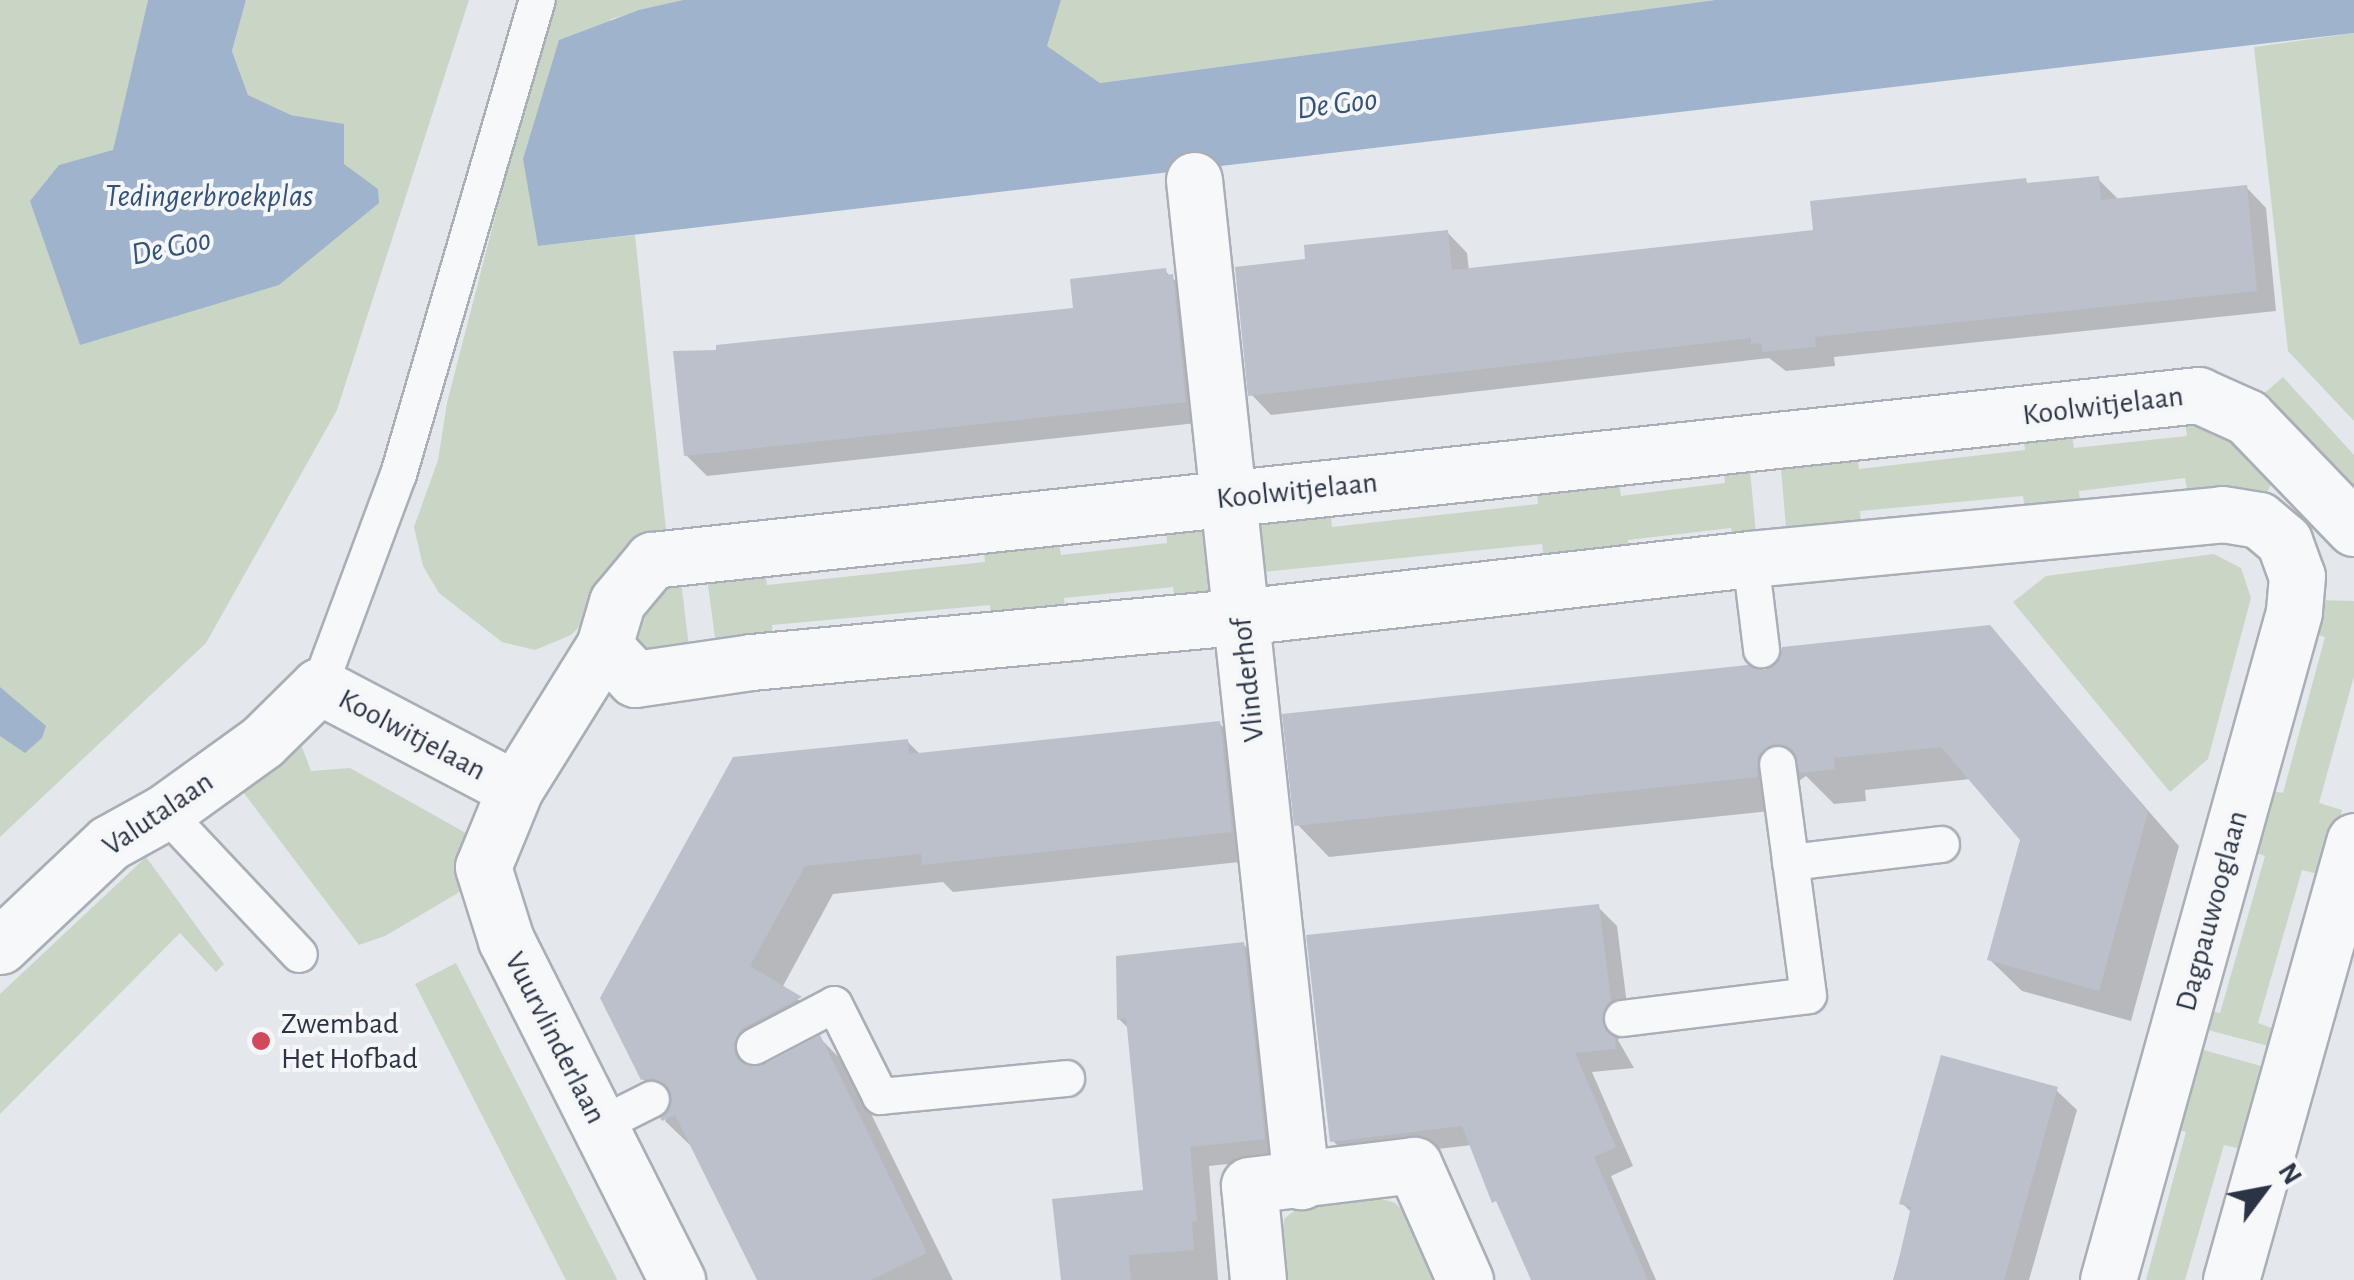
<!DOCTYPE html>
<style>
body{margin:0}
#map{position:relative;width:2354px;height:1280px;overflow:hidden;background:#e4e7ec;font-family:"Alegreya Sans",sans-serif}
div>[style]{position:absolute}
.green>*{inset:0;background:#c9d6c5;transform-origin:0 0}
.water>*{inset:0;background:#9fb4cc}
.shadow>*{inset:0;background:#0003}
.building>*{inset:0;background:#bbc0ca}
.roads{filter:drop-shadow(2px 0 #a9aeb7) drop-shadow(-2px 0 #a9aeb7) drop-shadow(0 2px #a9aeb7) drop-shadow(0 -2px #a9aeb7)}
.lane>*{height:35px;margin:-17.5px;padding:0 17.5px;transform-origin:17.5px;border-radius:17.5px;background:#f7f8fa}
.street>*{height:55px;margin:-27.5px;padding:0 27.5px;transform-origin:27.5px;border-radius:27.5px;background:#f7f8fa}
.dots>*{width:28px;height:28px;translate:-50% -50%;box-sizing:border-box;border:5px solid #f4f6f9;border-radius:50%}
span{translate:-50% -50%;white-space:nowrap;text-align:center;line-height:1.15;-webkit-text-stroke:8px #f4f6f9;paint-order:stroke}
.street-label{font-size:30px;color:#2b3445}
.poi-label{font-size:30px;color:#2b3445}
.left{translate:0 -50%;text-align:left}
.water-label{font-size:32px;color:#34527a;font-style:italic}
.north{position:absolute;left:2214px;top:1140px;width:100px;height:100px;-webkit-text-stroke:8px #f4f6f9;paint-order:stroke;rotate:58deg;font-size:28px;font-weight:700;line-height:40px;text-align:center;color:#2b3445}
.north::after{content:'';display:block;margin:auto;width:35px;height:45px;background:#2b3445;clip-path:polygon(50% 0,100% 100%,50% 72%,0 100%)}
</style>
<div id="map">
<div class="green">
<div style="clip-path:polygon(0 0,148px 0,113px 151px,59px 165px,378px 189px,344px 165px,343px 124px,291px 115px,248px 95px,232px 51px,246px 0,469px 0,337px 410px,206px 643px,0 837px)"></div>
<div style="clip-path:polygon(551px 0,683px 0,611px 19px,538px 246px,635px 235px,667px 540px,571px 635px,535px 650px,502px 642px,439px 593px,423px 566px,414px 527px,438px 460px,447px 403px)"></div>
<div style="clip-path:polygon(1061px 0,1715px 0,1100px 83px,1046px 46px)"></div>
<div style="clip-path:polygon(2354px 33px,2354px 421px,2288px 351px,2254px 47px)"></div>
<div style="clip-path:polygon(2283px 377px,2354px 455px,2354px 502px,2259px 398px)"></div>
<div style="clip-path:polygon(2184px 415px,2208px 419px,2275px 473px,2266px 496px,2189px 499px,2185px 478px,2079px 491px,2081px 513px,2026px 518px,2023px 496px,1860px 511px,1862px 533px,1787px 539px,1780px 456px,1856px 450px,1859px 469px,2025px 450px,2023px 431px,2071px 427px,2074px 448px,2187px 436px)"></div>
<div style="clip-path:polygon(1749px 460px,1757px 545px,1734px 547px,1731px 528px,1628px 540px,1629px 557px,1545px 568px,1542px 544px,1252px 573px,1246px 514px,1330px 505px,1332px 527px,1538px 504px,1536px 483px,1618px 475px,1621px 496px,1725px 483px,1723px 463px)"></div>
<div style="clip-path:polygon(1217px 515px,1225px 600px,1176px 607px,1173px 587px,1064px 598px,1066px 618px,992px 626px,990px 605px,772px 625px,773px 647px,717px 653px,706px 570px,764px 565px,767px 585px,985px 562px,983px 542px,1057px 533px,1061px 555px,1167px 543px,1166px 521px)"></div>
<div style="clip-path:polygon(2214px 554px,2241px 568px,2251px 598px,2208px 759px,2170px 792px,2013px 602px,2046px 576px)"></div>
<div style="clip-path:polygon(680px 573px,690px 656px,647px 660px,623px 620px)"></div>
<div style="clip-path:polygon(2314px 600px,2354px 601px,2354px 676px,2319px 803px,2342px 810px,2325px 876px,2302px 870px,2258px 1023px,2280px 1031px,2276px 1048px,2193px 1026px,2198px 1008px,2220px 1013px,2265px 856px,2244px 849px,2262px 789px,2283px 793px,2325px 637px,2304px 631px)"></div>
<div style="clip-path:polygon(302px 747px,311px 771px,350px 768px,473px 837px,458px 879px,463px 890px,385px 936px,359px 945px,240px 788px,280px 754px)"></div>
<div style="clip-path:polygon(146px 857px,224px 964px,216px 972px,180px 933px,0 1114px,0 994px)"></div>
<div style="left:456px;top:963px;width:355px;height:46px;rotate:63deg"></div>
<div style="clip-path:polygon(2189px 1046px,2272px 1069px,2249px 1151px,2224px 1145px,2185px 1280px,2146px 1280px,2186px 1132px,2167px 1126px)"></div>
<div style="clip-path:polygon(1379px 1198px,1395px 1203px,1407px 1215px,1437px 1280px,1282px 1280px,1278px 1241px,1285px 1218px,1302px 1205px)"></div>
</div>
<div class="water">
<div style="clip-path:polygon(148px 0,246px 0,232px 51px,248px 95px,291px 115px,344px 124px,344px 164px,378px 189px,379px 203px,279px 285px,80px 345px,30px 201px,59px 165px,113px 150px)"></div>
<div style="clip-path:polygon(683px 0,1061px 0,1047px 46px,1100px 83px,1715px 0,2354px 0,2354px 33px,538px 246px,523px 159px,559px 40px,639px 10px)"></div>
<div style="clip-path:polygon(0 687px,46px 726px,42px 738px,25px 753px,0 736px)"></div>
</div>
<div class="shadow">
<div style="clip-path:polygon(2098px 179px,2118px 199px,2246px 187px,2266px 208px,2276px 311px,1834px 357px,1835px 366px,1786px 371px,1769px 358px,1271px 415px,1251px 394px,1308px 262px,1447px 232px,1467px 253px,1469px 271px,1815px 232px,2025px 181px,2030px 185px)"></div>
<div style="clip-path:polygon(1165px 271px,1192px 297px,1206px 422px,707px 476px,686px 455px,719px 353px,1076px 310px)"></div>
<div style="clip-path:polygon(1989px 628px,2179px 846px,2131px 1021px,2022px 991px,1989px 959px,2023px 840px,1971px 779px,1865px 790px,1866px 801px,1834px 804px,1806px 776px,1789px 788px,1789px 809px,1329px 857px,1297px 824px,1765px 673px)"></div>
<div style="clip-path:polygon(1219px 723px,1248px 752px,1259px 860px,953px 892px,943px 882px,833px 894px,783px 986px,827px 1026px,771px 1056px,764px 1067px,820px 1038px,848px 1067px,953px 1280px,760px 1280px,693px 1148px,665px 1121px,672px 1107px,643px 1079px,603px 998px,907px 741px,921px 755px)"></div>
<div style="clip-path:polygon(1598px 907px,1617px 926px,1629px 1020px,1618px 1040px,1634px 1068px,1592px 1072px,1633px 1166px,1611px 1176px,1656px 1280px,1534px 1280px,1472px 1145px,1351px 1159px,1332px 1140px)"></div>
<div style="clip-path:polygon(1243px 944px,1263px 964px,1284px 1158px,1209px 1166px,1218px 1280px,1064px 1280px,1146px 1193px,1129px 1029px,1119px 1019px)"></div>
<div style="clip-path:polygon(2056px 1090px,2077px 1110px,2029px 1280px,1893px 1280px,1912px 1213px,1902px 1203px)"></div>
</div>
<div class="building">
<div style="clip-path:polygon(2099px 176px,2101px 200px,2247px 185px,2257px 291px,1815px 337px,1816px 347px,1763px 352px,1761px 343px,1751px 344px,1751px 338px,1248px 396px,1235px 267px,1305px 259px,1304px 245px,1448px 230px,1452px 270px,1813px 230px,1810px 201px,2026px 178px,2027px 183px)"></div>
<div style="clip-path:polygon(1166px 268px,1167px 275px,1173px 274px,1186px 402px,684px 456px,673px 351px,716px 350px,716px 345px,1073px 308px,1070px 279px)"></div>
<div style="clip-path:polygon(1990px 625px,2148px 812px,2099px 991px,1987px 960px,2020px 840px,1941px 747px,1834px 758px,1835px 769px,1800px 773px,1793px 750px,1775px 743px,1758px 755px,1757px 777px,1294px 826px,1282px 714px,1748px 665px,1765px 670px,1780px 658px,1782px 647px)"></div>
<div style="clip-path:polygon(1220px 721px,1232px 832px,922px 865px,921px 854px,805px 866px,750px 966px,802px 997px,743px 1028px,733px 1044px,735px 1055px,744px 1064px,763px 1065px,820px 1035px,927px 1253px,871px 1280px,757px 1280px,675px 1115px,662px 1121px,660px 1118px,672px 1101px,669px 1089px,653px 1078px,641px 1080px,600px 998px,733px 757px,908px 739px,909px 754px)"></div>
<div style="clip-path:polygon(1599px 904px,1611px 1000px,1601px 1020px,1615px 1038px,1616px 1049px,1575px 1053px,1616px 1147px,1594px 1157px,1648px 1280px,1531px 1280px,1496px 1201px,1492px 1203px,1462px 1126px,1330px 1142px,1306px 935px)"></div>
<div style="clip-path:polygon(1244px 942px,1265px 1139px,1190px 1147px,1197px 1221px,1192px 1222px,1194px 1250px,1129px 1255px,1131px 1280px,1061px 1280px,1052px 1199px,1143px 1190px,1126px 1018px,1117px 1020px,1116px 956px)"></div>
<div style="clip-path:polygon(1941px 1055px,2058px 1087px,2004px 1280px,1894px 1280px,1911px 1207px,1899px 1204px)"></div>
</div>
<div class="roads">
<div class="lane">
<div style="left:1750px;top:559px;width:91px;rotate:83deg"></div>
<div style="left:319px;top:686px;width:226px;rotate:-69.6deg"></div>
<div style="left:398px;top:474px;width:494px;rotate:-73.7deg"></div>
<div style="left:165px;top:812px;width:195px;rotate:46.7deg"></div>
<div style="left:1790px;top:862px;width:152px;rotate:-6.8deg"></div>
<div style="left:1622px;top:1018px;width:187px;rotate:-7deg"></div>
<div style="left:1808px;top:995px;width:233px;rotate:-97.6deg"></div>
<div style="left:754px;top:1046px;width:90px;rotate:-27.7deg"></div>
<div style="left:834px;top:1004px;width:103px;rotate:63.4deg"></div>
<div style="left:880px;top:1096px;width:187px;rotate:-5.5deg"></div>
<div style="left:599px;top:1125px;width:58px;rotate:-26.6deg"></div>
</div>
<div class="street">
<div style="left:1194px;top:180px;width:1007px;rotate:83.9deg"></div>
<div style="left:604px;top:646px;width:45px;rotate:46.8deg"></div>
<div style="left:635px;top:679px;width:117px;rotate:-8.3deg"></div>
<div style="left:751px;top:662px;width:491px;rotate:-5.3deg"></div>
<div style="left:1240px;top:617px;width:513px;rotate:-6.49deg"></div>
<div style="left:1750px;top:559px;width:474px;rotate:-5.4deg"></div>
<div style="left:2222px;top:514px;width:37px;rotate:9deg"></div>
<div style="left:2259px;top:520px;width:33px;rotate:40deg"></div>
<div style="left:2284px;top:541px;width:37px;rotate:70deg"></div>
<div style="left:2297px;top:576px;width:36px;rotate:95deg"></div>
<div style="left:2294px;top:612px;width:693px;rotate:105.56deg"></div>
<div style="left:515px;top:789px;width:84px;rotate:112.3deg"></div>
<div style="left:483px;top:867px;width:77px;rotate:72.5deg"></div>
<div style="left:506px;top:940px;width:381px;rotate:63.3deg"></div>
<div style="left:0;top:946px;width:150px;rotate:-43.4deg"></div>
<div style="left:109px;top:843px;width:64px;rotate:-29deg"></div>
<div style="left:165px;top:812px;width:120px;rotate:-35.8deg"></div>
<div style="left:262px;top:742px;width:80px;rotate:-44.5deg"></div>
<div style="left:319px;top:686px;width:221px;rotate:27.7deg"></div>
<div style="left:515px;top:789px;width:168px;rotate:-58.1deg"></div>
<div style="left:604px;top:646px;width:46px;rotate:-73.5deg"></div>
<div style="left:617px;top:602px;width:55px;rotate:-50.2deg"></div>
<div style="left:652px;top:560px;width:1555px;rotate:-6.09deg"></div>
<div style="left:2198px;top:395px;width:54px;rotate:24.2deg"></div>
<div style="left:2247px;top:417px;width:154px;rotate:46.1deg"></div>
<div style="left:1258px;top:1280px;width:95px;rotate:-95.4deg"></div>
<div style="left:1249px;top:1185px;width:166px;rotate:-6.9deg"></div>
<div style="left:1414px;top:1165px;width:126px;rotate:66.1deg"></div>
<div style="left:2231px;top:1280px;width:456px;rotate:-74.3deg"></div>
</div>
</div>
<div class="dots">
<div style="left:261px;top:1041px;background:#d1495b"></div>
</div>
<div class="street-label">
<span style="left:2103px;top:406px;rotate:-7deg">Koolwitjelaan</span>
<span style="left:1297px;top:491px;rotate:-6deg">Koolwitjelaan</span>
<span style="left:1248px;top:680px;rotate:-96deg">Vlinderhof</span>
<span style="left:412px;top:735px;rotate:28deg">Koolwitjelaan</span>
<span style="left:158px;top:814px;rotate:-34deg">Valutalaan</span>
<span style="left:2212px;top:911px;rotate:-75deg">Dagpauwooglaan</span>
<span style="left:555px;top:1038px;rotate:63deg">Vuurvlinderlaan</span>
</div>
<div class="poi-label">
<span class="left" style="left:281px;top:1041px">Zwembad<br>Het Hofbad</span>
</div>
<div class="water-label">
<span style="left:1337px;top:104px;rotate:-7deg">De Goo</span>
<span style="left:209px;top:196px">Tedingerbroekplas</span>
<span style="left:171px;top:247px;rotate:-12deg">De Goo</span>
</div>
<div class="north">N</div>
</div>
